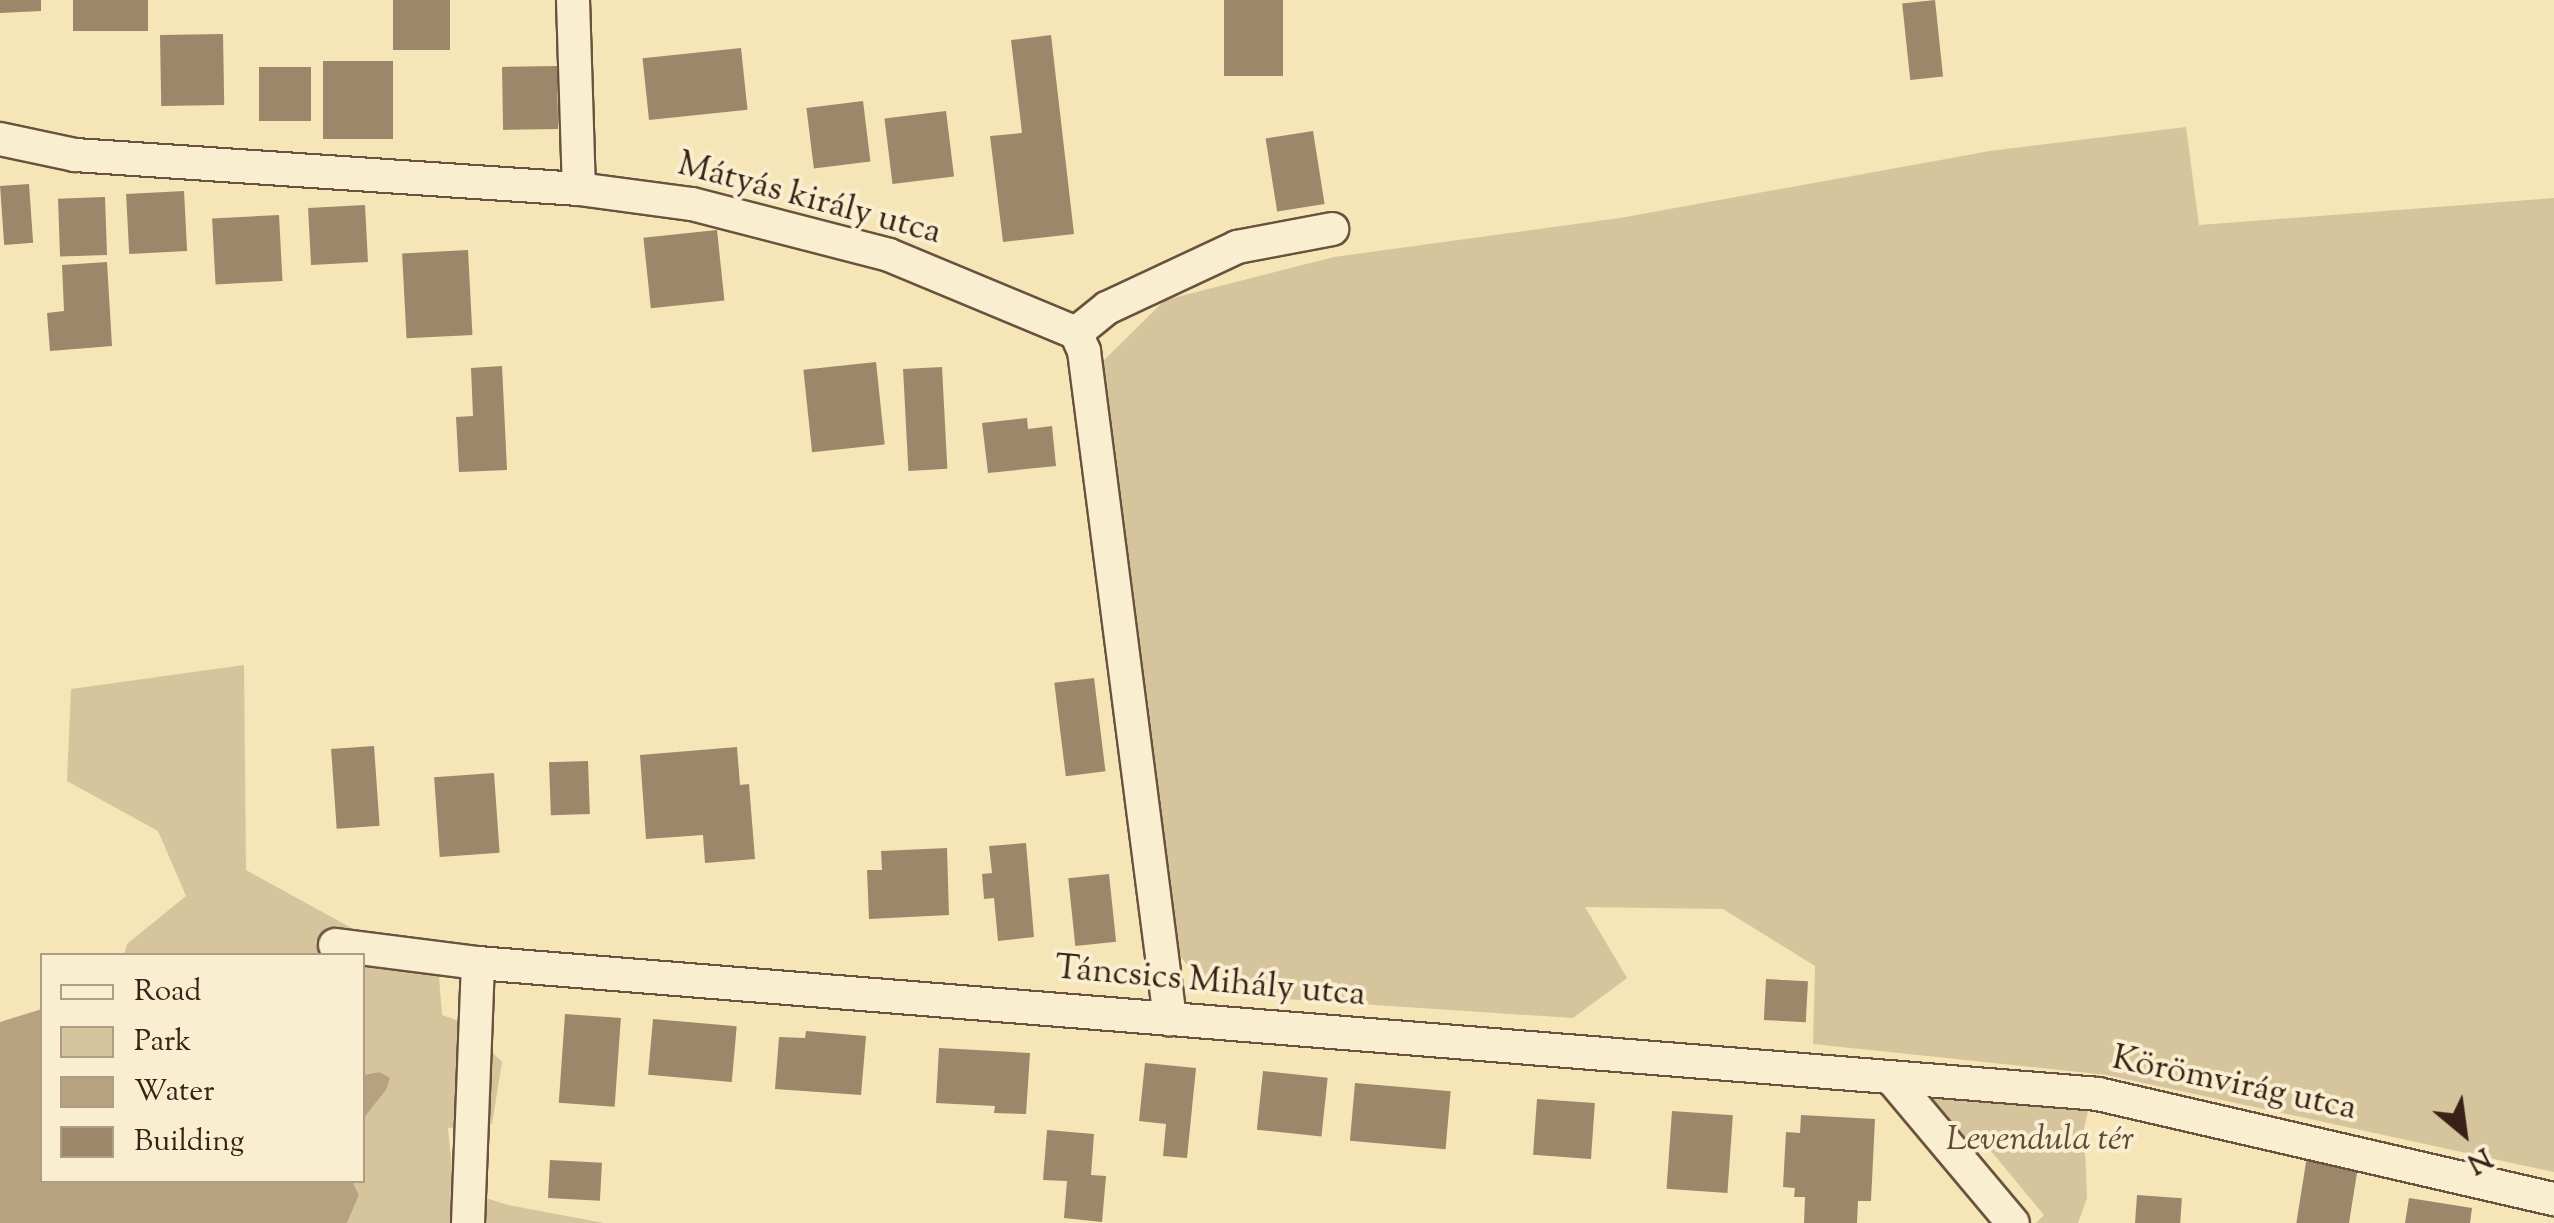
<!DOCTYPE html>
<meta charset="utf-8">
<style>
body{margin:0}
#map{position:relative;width:2554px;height:1223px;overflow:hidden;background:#f6e5b7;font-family:"Sorts Mill Goudy",serif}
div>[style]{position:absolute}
.green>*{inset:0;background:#d6c49c}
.water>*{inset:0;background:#b6a281}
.building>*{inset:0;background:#9c876a;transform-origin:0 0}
.roads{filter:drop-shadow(2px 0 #69523f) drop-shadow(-2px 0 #69523f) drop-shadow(0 2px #69523f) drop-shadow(0 -2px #69523f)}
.minor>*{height:32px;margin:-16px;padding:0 16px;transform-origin:16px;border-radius:16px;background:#f9eed0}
span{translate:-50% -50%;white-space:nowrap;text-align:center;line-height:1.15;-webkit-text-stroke:8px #f9eed0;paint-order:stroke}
.street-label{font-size:35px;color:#3a2117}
.park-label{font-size:35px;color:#614a38;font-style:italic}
.legend{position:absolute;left:40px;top:953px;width:325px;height:230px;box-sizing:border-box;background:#f9eed0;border:2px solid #ad9c86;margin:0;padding:12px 18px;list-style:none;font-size:30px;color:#3a2117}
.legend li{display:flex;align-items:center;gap:20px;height:50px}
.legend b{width:50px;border:2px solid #ad9c86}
.north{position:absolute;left:2414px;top:1083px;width:100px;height:100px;-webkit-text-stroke:8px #f9eed0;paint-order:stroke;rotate:151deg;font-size:28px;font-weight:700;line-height:40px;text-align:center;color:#3a2117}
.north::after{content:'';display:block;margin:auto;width:35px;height:45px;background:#3a2117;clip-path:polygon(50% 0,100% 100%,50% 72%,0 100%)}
</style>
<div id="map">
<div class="green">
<div style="clip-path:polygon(2186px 127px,2199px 225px,2554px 198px,2554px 1172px,2107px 1075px,1813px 1044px,1815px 966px,1723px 909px,1585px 907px,1627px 978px,1573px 1018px,1208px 994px,1172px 944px,1095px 369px,1165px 300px,1334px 257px,1620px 218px,1990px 151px)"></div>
<div style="clip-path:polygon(244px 665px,246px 870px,439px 976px,442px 1015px,462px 1022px,502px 1062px,492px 1124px,448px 1128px,454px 1188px,508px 1205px,604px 1223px,347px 1223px,359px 1195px,352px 1181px,362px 1180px,363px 1119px,386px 1090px,379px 1072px,363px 1075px,362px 956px,124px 955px,127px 944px,186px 896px,158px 831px,67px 781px,71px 689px)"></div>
<div style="clip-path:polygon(1904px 1085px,2091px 1099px,2084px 1128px,2087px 1198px,2078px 1223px,2036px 1223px,2044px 1215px,1986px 1145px,1966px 1161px)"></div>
</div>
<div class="water">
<div style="clip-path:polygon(42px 1009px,42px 1180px,352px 1181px,359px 1195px,347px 1223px,0 1223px,0 1022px)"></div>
<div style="clip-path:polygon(379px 1072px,390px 1078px,386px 1090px,363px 1119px,363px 1075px)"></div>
</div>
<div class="building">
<div style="clip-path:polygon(0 0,41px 0,41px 11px,0 13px)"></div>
<div style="left:73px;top:0;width:75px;height:31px"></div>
<div style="left:393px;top:0;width:57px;height:50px"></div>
<div style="left:1224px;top:0;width:59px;height:76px"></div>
<div style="left:1935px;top:0;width:77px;height:33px;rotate:84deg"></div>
<div style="left:223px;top:34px;width:71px;height:63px;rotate:89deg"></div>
<div style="clip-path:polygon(1051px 35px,1074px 234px,1003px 242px,990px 136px,1022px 133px,1011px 40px)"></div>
<div style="left:741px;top:48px;width:62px;height:99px;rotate:84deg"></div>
<div style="left:393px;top:61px;width:78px;height:70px;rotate:90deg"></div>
<div style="left:557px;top:66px;width:63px;height:55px;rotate:89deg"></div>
<div style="left:259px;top:67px;width:52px;height:54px"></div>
<div style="left:863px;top:101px;width:61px;height:57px;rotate:83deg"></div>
<div style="left:946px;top:111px;width:66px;height:62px;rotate:83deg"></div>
<div style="left:1313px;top:131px;width:74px;height:48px;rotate:81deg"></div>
<div style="left:29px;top:184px;width:59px;height:29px;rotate:86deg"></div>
<div style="left:184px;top:191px;width:60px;height:58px;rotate:87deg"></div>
<div style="left:105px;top:197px;width:58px;height:47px;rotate:88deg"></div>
<div style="left:365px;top:205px;width:57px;height:57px;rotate:87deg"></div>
<div style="left:279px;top:215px;width:66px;height:67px;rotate:87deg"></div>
<div style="left:717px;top:230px;width:71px;height:74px;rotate:84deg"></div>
<div style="left:468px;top:250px;width:85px;height:66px;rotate:87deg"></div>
<div style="clip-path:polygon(107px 262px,112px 346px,50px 351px,47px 313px,64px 311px,62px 265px)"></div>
<div style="left:876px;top:362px;width:83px;height:73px;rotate:84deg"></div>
<div style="clip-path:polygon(502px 366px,507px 470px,459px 472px,456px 417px,473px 416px,471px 368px)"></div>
<div style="left:942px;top:367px;width:102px;height:39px;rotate:87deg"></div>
<div style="clip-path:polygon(1027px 418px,1028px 429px,1052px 426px,1056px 466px,988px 473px,982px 423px)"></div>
<div style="left:1094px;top:678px;width:94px;height:40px;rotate:83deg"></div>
<div style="left:374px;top:746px;width:80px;height:43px;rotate:86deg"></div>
<div style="clip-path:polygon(737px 747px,740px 785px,749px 784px,755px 859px,705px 863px,703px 835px,646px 839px,640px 755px)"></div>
<div style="left:588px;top:761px;width:53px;height:39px;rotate:88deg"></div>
<div style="left:494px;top:773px;width:80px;height:60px;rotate:86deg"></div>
<div style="clip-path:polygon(1026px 843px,1034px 937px,998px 941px,994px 898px,984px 899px,982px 874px,992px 873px,989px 846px)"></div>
<div style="clip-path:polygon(947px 848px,949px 915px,869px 919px,867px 870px,882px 870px,881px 851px)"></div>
<div style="left:1109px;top:874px;width:68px;height:41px;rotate:84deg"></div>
<div style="left:1766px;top:979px;width:42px;height:41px;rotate:3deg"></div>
<div style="left:565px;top:1014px;width:56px;height:89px;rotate:4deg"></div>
<div style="left:653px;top:1019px;width:84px;height:56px;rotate:5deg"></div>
<div style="clip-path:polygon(806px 1031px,866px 1036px,861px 1095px,775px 1089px,779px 1037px,805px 1038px)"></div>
<div style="clip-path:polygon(939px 1048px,1030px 1053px,1026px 1114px,994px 1113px,995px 1106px,936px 1103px)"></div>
<div style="clip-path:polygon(1145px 1063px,1196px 1068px,1187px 1158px,1163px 1156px,1166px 1124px,1139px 1121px)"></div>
<div style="left:1263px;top:1071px;width:65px;height:59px;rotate:6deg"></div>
<div style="left:1355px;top:1083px;width:96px;height:58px;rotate:5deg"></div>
<div style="left:1537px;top:1099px;width:58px;height:56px;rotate:4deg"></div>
<div style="left:1672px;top:1111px;width:61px;height:78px;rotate:4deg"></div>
<div style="clip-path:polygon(1801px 1115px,1875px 1119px,1871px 1201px,1858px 1201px,1857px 1223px,1804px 1223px,1805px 1197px,1794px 1197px,1795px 1188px,1783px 1187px,1786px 1132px,1800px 1133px)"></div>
<div style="clip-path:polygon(1047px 1130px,1094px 1134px,1091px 1175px,1106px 1176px,1102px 1222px,1064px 1218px,1067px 1181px,1043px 1180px)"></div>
<div style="left:2307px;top:1156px;width:52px;height:68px;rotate:9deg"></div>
<div style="left:550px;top:1160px;width:52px;height:38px;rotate:3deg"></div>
<div style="left:2137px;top:1195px;width:45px;height:28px;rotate:4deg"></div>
<div style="clip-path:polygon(2409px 1198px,2472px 1208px,2470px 1223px,2405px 1223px)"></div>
</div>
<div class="roads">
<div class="minor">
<div style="left:573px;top:0;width:189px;rotate:88.2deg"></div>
<div style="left:0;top:139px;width:77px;rotate:12deg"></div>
<div style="left:75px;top:155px;width:505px;rotate:3.86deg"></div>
<div style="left:579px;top:189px;width:114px;rotate:7.6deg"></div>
<div style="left:692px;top:204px;width:203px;rotate:14.5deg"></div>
<div style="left:889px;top:255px;width:203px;rotate:22.6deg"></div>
<div style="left:1076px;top:333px;width:20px;rotate:66deg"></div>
<div style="left:1084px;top:351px;width:674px;rotate:82.66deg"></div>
<div style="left:1076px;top:333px;width:40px;rotate:-39deg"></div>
<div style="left:1107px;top:308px;width:144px;rotate:-25.1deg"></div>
<div style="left:1237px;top:247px;width:97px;rotate:-10.7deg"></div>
<div style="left:335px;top:945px;width:144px;rotate:7.2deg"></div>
<div style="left:478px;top:963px;width:1625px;rotate:4.62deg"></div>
<div style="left:2098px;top:1094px;width:468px;rotate:13deg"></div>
<div style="left:1892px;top:1079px;width:188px;rotate:50deg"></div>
<div style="left:468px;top:1223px;width:260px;rotate:-87.8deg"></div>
</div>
</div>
<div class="street-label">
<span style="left:809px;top:200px;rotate:15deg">Mátyás király utca</span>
<span style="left:1210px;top:983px;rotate:5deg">Táncsics Mihály utca</span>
<span style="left:2234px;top:1085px;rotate:12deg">Körömvirág utca</span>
</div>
<div class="park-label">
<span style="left:2040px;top:1141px">Levendula tér</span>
</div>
<ul class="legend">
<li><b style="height:12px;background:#f9eed0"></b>Road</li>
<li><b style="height:28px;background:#d6c49c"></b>Park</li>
<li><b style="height:28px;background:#b6a281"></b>Water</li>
<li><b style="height:28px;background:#9c876a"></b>Building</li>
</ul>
<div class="north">N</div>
</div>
